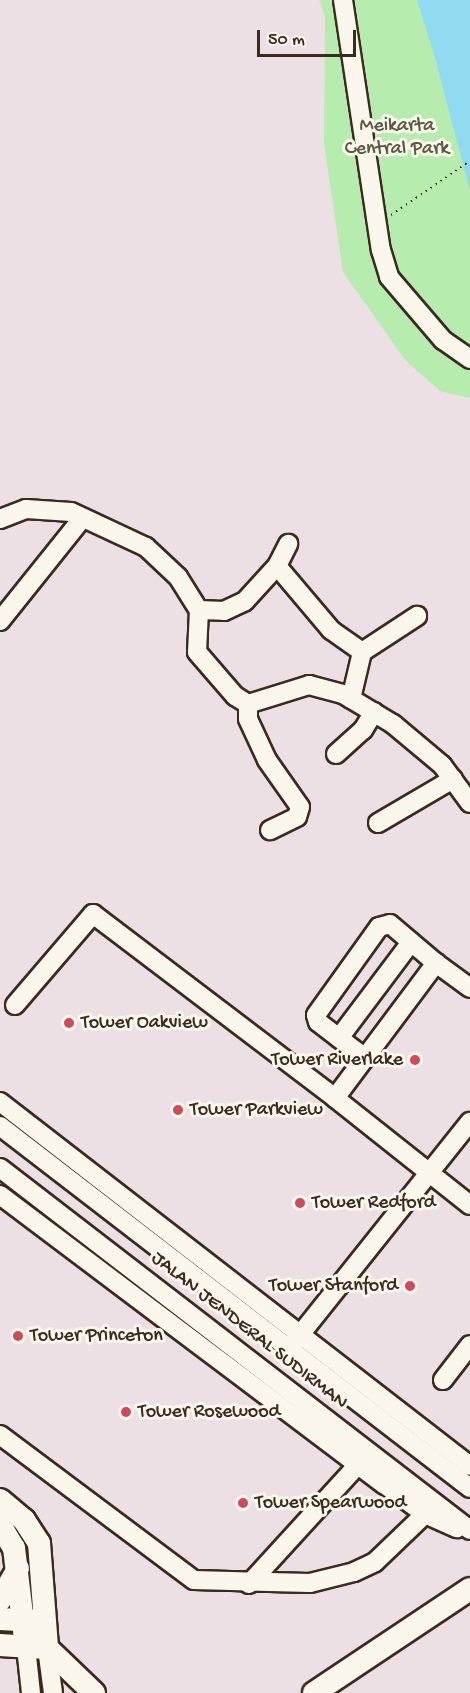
<!DOCTYPE html>
<style>
body{margin:0}
#map{position:relative;width:470px;height:1693px;overflow:hidden;background:#ece0e5;font-family:"Gochi Hand",sans-serif}
div>[style]{position:absolute}
.green>*{inset:0;background:#b6ecad}
.water>*{inset:0;background:#90dbf1}
.path>*{height:2px;margin-top:-1px;transform-origin:0;background:repeating-linear-gradient(90deg,#3b2a1e 0 1.5px,transparent 0 6px)}
.roads{filter:drop-shadow(2px 0 #3b2a1e) drop-shadow(-2px 0 #3b2a1e) drop-shadow(0 2px #3b2a1e) drop-shadow(0 -2px #3b2a1e)}
.minor>*{height:18px;margin:-9px;padding:0 9px;transform-origin:9px;border-radius:9px;background:#fbf7ec}
.major>*{height:22px;margin:-11px;padding:0 11px;transform-origin:11px;border-radius:11px;background:#fbf7ec}
.dots>*{width:16px;height:16px;translate:-50% -50%;box-sizing:border-box;border:3px solid #fbf7ec;border-radius:50%}
span{translate:-50% -50%;white-space:nowrap;text-align:center;line-height:1.15;-webkit-text-stroke:6px #fbf7ec;paint-order:stroke}
.park-label{font-size:20px;color:#5a5a42}
.poi-label{font-size:20px;color:#3b2a1e}
.left{translate:0 -50%;text-align:left}
.right{translate:-100% -50%;text-align:right}
.street-label{font-size:20px;color:#3b2a1e}
.scale{position:absolute;left:257px;top:30px;width:99px;height:27px;box-sizing:border-box;border:3px solid #3b2a1e;border-top:0;padding-left:8px;font-size:18px;line-height:21px;white-space:nowrap;color:#3b2a1e;-webkit-text-stroke:4px #fbf7ec;paint-order:stroke}
</style>
<div id="map">
<div class="green">
<div style="clip-path:polygon(319px 0,470px 0,470px 398px,440px 391px,406px 361px,343px 272px,324px 144px,325px 17px)"></div>
</div>
<div class="water">
<div style="clip-path:polygon(417px 0,470px 0,470px 191px,434px 54px)"></div>
</div>
<div class="path">
<div style="left:391px;top:215px;width:96px;rotate:-34.4deg"></div>
</div>
<div class="roads">
<div class="minor">
<div style="left:343px;top:0;width:253px;rotate:81.4deg"></div>
<div style="left:381px;top:250px;width:28px;rotate:73deg"></div>
<div style="left:389px;top:277px;width:83px;rotate:49.4deg"></div>
<div style="left:443px;top:340px;width:33px;rotate:35deg"></div>
<div style="left:0;top:519px;width:28px;rotate:-21deg"></div>
<div style="left:26px;top:509px;width:45px;rotate:3.8deg"></div>
<div style="left:71px;top:512px;width:83px;rotate:25deg"></div>
<div style="left:146px;top:547px;width:44px;rotate:43.2deg"></div>
<div style="left:178px;top:577px;width:39px;rotate:58deg"></div>
<div style="left:199px;top:610px;width:42px;rotate:92.7deg"></div>
<div style="left:197px;top:652px;width:58px;rotate:49.2deg"></div>
<div style="left:235px;top:696px;width:15px;rotate:32deg"></div>
<div style="left:248px;top:704px;width:64px;rotate:-17.3deg"></div>
<div style="left:309px;top:685px;width:35px;rotate:15deg"></div>
<div style="left:343px;top:694px;width:58px;rotate:31deg"></div>
<div style="left:393px;top:724px;width:64px;rotate:39.9deg"></div>
<div style="left:442px;top:765px;width:47px;rotate:53.6deg"></div>
<div style="left:277px;top:566px;width:84px;rotate:49.8deg"></div>
<div style="left:331px;top:630px;width:38px;rotate:35deg"></div>
<div style="left:199px;top:610px;width:25px;rotate:2deg"></div>
<div style="left:224px;top:611px;width:23px;rotate:-25deg"></div>
<div style="left:245px;top:601px;width:47px;rotate:-47.6deg"></div>
<div style="left:277px;top:566px;width:25px;rotate:-63deg"></div>
<div style="left:0;top:621px;width:128px;rotate:-51.3deg"></div>
<div style="left:351px;top:699px;width:48px;rotate:-76.8deg"></div>
<div style="left:362px;top:652px;width:66px;rotate:-33.2deg"></div>
<div style="left:248px;top:704px;width:15px;rotate:90deg"></div>
<div style="left:248px;top:719px;width:45px;rotate:65.1deg"></div>
<div style="left:267px;top:760px;width:57px;rotate:54.9deg"></div>
<div style="left:300px;top:807px;width:10px;rotate:107deg"></div>
<div style="left:297px;top:817px;width:30px;rotate:154deg"></div>
<div style="left:336px;top:754px;width:36px;rotate:-42deg"></div>
<div style="left:363px;top:730px;width:21px;rotate:-59deg"></div>
<div style="left:378px;top:823px;width:87px;rotate:-30.4deg"></div>
<div style="left:15px;top:1005px;width:120px;rotate:-49.4deg"></div>
<div style="left:93px;top:914px;width:304px;rotate:37.2deg"></div>
<div style="left:335px;top:1098px;width:169px;rotate:-53.2deg"></div>
<div style="left:436px;top:963px;width:42px;rotate:36.3deg"></div>
<div style="left:339px;top:1038px;width:120px;rotate:-53.1deg"></div>
<div style="left:365px;top:1058px;width:59px;rotate:-142.5deg"></div>
<div style="left:318px;top:1022px;width:7px;rotate:-106deg"></div>
<div style="left:316px;top:1015px;width:108px;rotate:-54.4deg"></div>
<div style="left:379px;top:927px;width:11px;rotate:-15deg"></div>
<div style="left:390px;top:924px;width:60px;rotate:40.3deg"></div>
<div style="left:335px;top:1098px;width:172px;rotate:38.4deg"></div>
<div style="left:0;top:1102px;width:594px;rotate:37.76deg"></div>
<div style="left:0;top:1126px;width:593px;rotate:37.6deg"></div>
<div style="left:0;top:1168px;width:593px;rotate:37.6deg"></div>
<div style="left:0;top:1195px;width:481px;rotate:37deg"></div>
<div style="left:384px;top:1484px;width:51px;rotate:36.2deg"></div>
<div style="left:425px;top:1514px;width:35px;rotate:24deg"></div>
<div style="left:291px;top:1346px;width:287px;rotate:-51.4deg"></div>
<div style="left:443px;top:1380px;width:44px;rotate:-52.4deg"></div>
<div style="left:0;top:1435px;width:242px;rotate:36.8deg"></div>
<div style="left:194px;top:1580px;width:116px;rotate:1.5deg"></div>
<div style="left:310px;top:1583px;width:45px;rotate:-14deg"></div>
<div style="left:354px;top:1572px;width:23px;rotate:-25deg"></div>
<div style="left:375px;top:1562px;width:69px;rotate:-43.8deg"></div>
<div style="left:249px;top:1584px;width:172px;rotate:-47.6deg"></div>
<div style="left:26px;top:1647px;width:46px;rotate:83.8deg"></div>
<div style="left:47px;top:1648px;width:45px;rotate:82.4deg"></div>
</div>
<div class="major">
<div style="left:0;top:1500px;width:31px;rotate:40deg"></div>
<div style="left:24px;top:1520px;width:27px;rotate:57deg"></div>
<div style="left:39px;top:1543px;width:105px;rotate:85.6deg"></div>
<div style="left:0;top:1525px;width:27px;rotate:59deg"></div>
<div style="left:14px;top:1548px;width:100px;rotate:83.1deg"></div>
<div style="left:0;top:1600px;width:36px;rotate:-60deg"></div>
<div style="left:0;top:1619px;width:38px;rotate:3deg"></div>
<div style="left:0;top:1645px;width:47px;rotate:3.7deg"></div>
<div style="left:47px;top:1648px;width:65px;rotate:43.8deg"></div>
<div style="left:314px;top:1693px;width:187px;rotate:-33.7deg"></div>
</div>
</div>
<div class="dots">
<div style="left:69px;top:1023px;background:#d1495b"></div>
<div style="left:415px;top:1060px;background:#d1495b"></div>
<div style="left:178px;top:1110px;background:#d1495b"></div>
<div style="left:300px;top:1203px;background:#d1495b"></div>
<div style="left:410px;top:1286px;background:#d1495b"></div>
<div style="left:18px;top:1336px;background:#d1495b"></div>
<div style="left:126px;top:1412px;background:#d1495b"></div>
<div style="left:243px;top:1503px;background:#d1495b"></div>
</div>
<div class="park-label">
<span style="left:397px;top:138px">Meikarta<br>Central Park</span>
</div>
<div class="poi-label">
<span class="left" style="left:81px;top:1023px">Tower Oakview</span>
<span class="right" style="left:403px;top:1060px">Tower Riverlake</span>
<span class="left" style="left:190px;top:1110px">Tower Parkview</span>
<span class="left" style="left:312px;top:1203px">Tower Redford</span>
<span class="right" style="left:398px;top:1286px">Tower Stanford</span>
<span class="left" style="left:30px;top:1336px">Tower Princeton</span>
<span class="left" style="left:138px;top:1412px">Tower Rosewood</span>
<span class="left" style="left:255px;top:1503px">Tower Spearwood</span>
</div>
<div class="street-label">
<span style="left:249px;top:1331px;rotate:38deg">JALAN JENDERAL SUDIRMAN</span>
</div>
<div class="scale">50 m</div>
</div>
